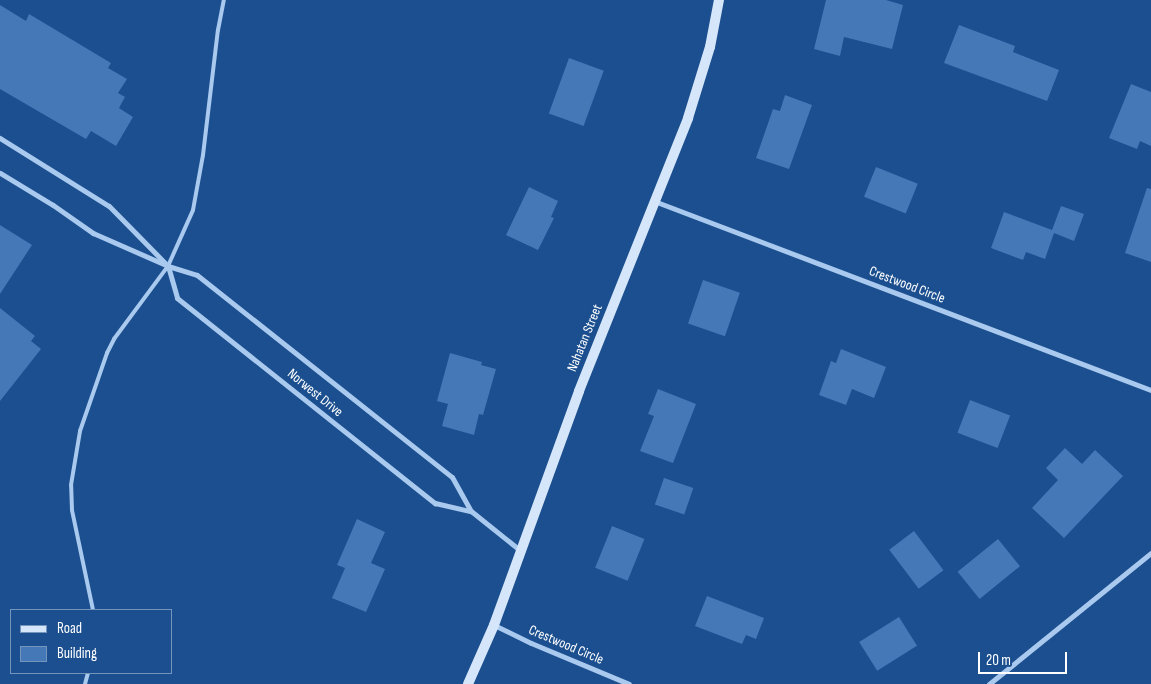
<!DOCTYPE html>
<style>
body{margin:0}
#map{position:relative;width:1151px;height:684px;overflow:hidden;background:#1b4f8f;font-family:"Sofia Sans Condensed",sans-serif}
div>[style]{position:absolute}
.building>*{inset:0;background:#4478b7;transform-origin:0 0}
.lane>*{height:4px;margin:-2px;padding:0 2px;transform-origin:2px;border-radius:2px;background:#a9c9ee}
.street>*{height:5px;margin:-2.5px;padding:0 2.5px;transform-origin:2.5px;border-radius:2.5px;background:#a9c9ee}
.secondary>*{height:10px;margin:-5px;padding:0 5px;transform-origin:5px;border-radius:5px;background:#d6e6fa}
span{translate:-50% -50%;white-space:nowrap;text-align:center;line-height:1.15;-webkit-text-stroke:4.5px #1b4f8f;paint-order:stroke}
.street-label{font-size:14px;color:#fff}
.legend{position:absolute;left:10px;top:609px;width:162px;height:65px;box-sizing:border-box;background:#1b4f8f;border:1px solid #7695bc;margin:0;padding:6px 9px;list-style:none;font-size:15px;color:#fff}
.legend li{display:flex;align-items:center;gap:10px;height:25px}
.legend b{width:25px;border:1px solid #7695bc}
.scale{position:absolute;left:978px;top:652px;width:89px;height:22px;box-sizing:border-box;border:2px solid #fff;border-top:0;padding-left:6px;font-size:15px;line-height:18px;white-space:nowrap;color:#fff;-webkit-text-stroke:4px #1b4f8f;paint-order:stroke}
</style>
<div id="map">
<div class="building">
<div style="clip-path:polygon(826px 0,886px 0,903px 5px,892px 49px,844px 37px,840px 56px,814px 49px)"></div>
<div style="clip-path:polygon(0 5px,26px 21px,29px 14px,111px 63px,108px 68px,127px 79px,118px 93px,125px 97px,119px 108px,133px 117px,116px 146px,91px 131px,86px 139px,0 89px)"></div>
<div style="clip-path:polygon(959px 25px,1015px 46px,1013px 52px,1059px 70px,1047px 101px,944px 63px)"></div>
<div style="left:569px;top:58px;width:37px;height:59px;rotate:20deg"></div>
<div style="clip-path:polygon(1131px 84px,1151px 92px,1151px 146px,1140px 141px,1137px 149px,1109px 138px)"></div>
<div style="clip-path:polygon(785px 95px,812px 105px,789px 169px,756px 158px,773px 109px,780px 111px)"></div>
<div style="left:876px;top:167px;width:45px;height:32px;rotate:22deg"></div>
<div style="clip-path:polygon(529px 187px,558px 201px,551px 217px,554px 218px,538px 250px,506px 235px)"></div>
<div style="clip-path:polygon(1147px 188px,1151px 189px,1151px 262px,1125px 253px)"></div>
<div style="clip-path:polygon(1061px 206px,1084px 214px,1074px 241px,1054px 233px,1045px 259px,1026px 252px,1023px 260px,991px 248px,1004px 212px,1052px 230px)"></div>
<div style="clip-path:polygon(0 225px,32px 245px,0 294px)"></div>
<div style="left:703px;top:280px;width:39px;height:46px;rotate:19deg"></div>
<div style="clip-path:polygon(0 308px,35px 336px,31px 341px,41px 349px,0 401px)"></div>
<div style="clip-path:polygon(841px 349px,886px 367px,874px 398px,852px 389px,846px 405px,819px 395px,831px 361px,836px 363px)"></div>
<div style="clip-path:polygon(450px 353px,482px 362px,481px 365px,496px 369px,483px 415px,479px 414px,474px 435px,442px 426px,448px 404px,437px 401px)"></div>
<div style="clip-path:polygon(658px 389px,696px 404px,673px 463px,640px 451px,654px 416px,648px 414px)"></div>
<div style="left:970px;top:400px;width:43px;height:35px;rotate:21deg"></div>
<div style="clip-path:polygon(1065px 448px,1082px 464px,1095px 450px,1123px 476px,1064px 538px,1032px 508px,1058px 480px,1046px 468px)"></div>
<div style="left:664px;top:478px;width:31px;height:28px;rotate:19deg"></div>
<div style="clip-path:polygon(357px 519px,385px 532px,371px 563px,385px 569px,366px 612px,332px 598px,345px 568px,337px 565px)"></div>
<div style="left:612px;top:526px;width:35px;height:45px;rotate:22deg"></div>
<div style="left:914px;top:531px;width:49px;height:31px;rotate:53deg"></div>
<div style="left:998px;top:539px;width:35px;height:52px;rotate:51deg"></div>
<div style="clip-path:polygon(707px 596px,764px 618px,756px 639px,746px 635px,742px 644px,695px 626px)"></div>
<div style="left:899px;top:617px;width:34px;height:47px;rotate:58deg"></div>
</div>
<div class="lane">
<div style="left:93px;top:610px;width:102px;rotate:-101.9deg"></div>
<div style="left:72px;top:510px;width:25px;rotate:-92deg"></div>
<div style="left:71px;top:485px;width:55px;rotate:-80.5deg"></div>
<div style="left:80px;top:431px;width:83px;rotate:-70.9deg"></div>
<div style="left:107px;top:353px;width:16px;rotate:-63deg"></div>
<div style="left:114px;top:339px;width:91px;rotate:-53.5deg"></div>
<div style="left:168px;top:266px;width:61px;rotate:-65.9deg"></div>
<div style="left:193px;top:210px;width:56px;rotate:-79.7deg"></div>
<div style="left:203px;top:155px;width:126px;rotate:-83.2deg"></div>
<div style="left:218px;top:30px;width:31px;rotate:-79deg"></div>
<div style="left:85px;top:684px;width:11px;rotate:-75deg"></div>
</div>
<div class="street">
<div style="left:0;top:138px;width:128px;rotate:32deg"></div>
<div style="left:109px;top:206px;width:84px;rotate:45.5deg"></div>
<div style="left:168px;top:266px;width:33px;rotate:74deg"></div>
<div style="left:177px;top:298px;width:330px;rotate:38.5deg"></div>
<div style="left:435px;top:503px;width:37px;rotate:13deg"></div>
<div style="left:0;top:173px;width:62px;rotate:31.1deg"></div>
<div style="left:53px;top:205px;width:49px;rotate:35deg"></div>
<div style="left:93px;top:233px;width:82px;rotate:23.7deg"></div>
<div style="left:168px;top:266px;width:30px;rotate:17deg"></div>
<div style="left:197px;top:275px;width:325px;rotate:38.4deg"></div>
<div style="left:452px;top:477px;width:39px;rotate:61deg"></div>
<div style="left:471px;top:511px;width:64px;rotate:38.7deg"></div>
<div style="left:654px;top:201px;width:532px;rotate:20.82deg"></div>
<div style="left:494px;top:625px;width:41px;rotate:25.9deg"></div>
<div style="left:531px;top:643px;width:106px;rotate:22.7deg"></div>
<div style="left:989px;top:684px;width:208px;rotate:-39deg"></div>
</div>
<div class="secondary">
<div style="left:468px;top:684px;width:64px;rotate:-66.2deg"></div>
<div style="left:494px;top:625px;width:249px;rotate:-70deg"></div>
<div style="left:579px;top:391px;width:294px;rotate:-68.2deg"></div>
<div style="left:688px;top:118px;width:74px;rotate:-72.8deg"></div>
<div style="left:710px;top:47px;width:48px;rotate:-79.2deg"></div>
</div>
<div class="street-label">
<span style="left:907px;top:285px;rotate:21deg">Crestwood Circle</span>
<span style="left:585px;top:338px;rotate:-68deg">Nahatan Street</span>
<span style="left:315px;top:393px;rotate:39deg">Norwest Drive</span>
<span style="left:566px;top:645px;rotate:23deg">Crestwood Circle</span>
</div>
<ul class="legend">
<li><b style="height:6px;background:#d6e6fa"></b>Road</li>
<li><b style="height:14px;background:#4478b7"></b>Building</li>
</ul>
<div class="scale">20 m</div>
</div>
